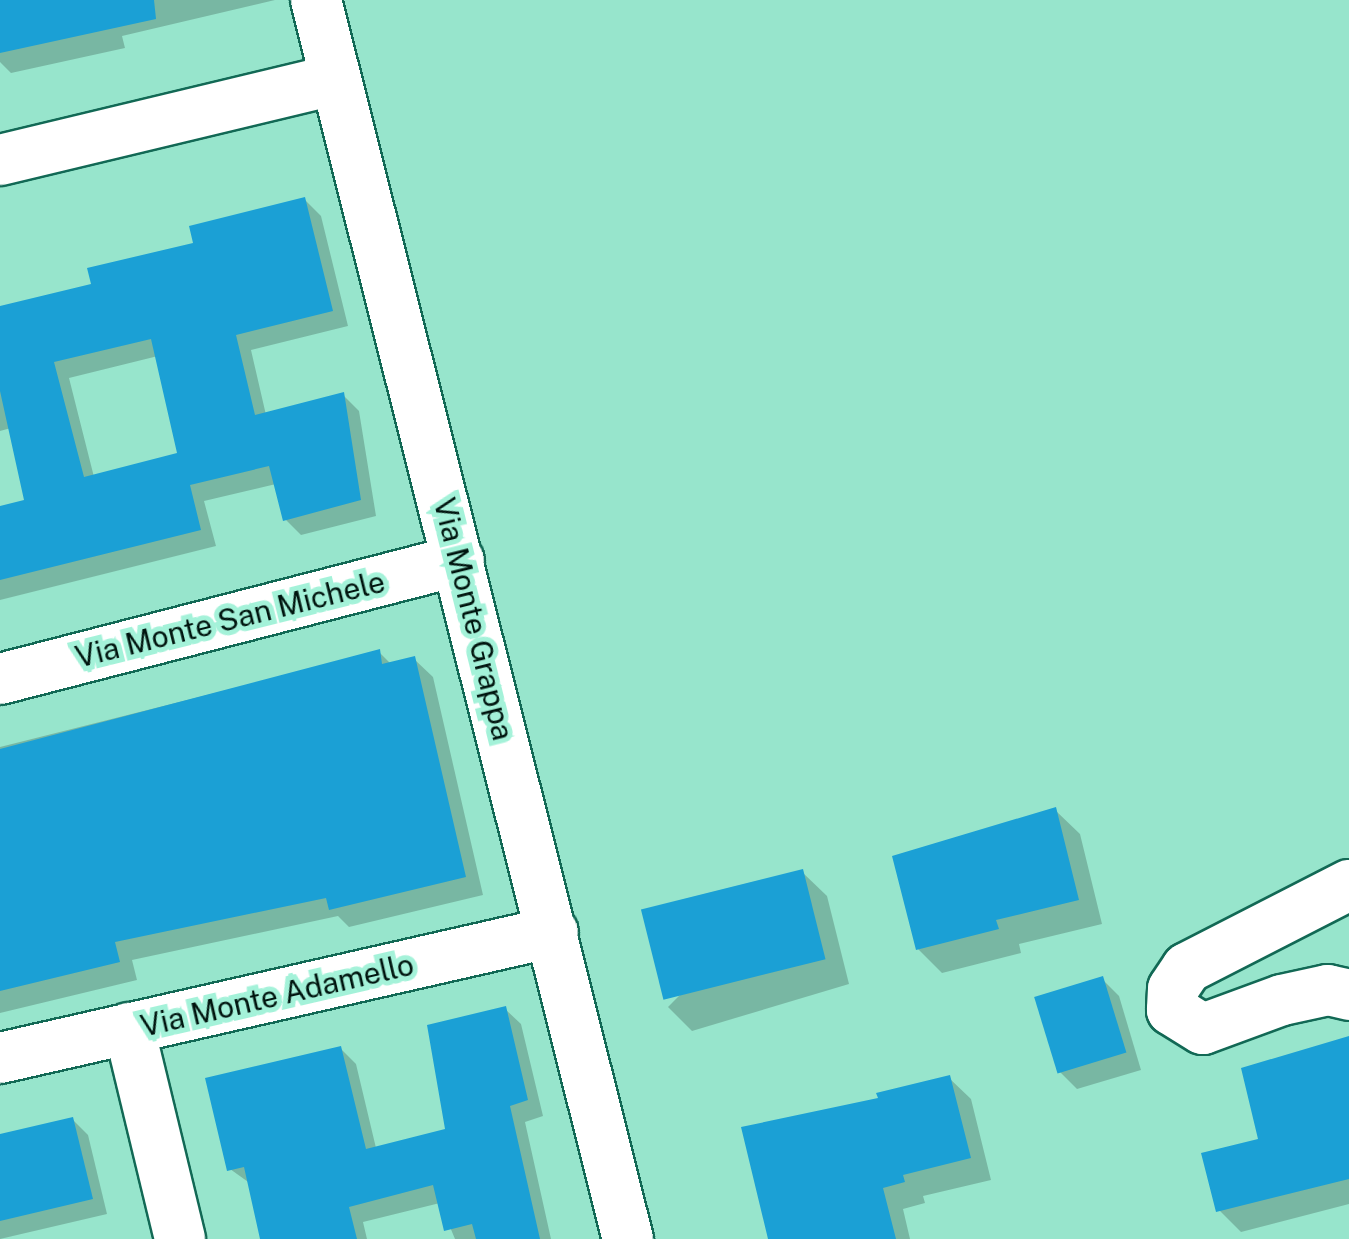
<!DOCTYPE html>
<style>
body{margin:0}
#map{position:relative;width:1349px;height:1239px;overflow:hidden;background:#97e5cc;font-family:"Public Sans",sans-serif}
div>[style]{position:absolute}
.shadow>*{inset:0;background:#0003}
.building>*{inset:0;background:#1ba0d5;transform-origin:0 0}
.roads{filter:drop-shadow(2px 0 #126955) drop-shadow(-2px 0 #126955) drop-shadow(0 2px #126955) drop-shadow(0 -2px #126955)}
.street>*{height:50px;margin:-25px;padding:0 25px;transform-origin:25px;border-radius:25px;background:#fff}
span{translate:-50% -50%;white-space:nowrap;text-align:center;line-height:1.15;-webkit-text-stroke:10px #a4f2d9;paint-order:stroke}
.street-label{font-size:30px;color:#00150f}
</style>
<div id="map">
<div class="shadow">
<div style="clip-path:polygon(0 0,275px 0,122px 36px,125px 48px,11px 73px,0 62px)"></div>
<div style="clip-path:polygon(evenodd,305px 200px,321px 216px,348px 326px,251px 350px,266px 415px,343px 395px,359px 411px,376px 516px,301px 535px,285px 519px,276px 484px,204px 501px,216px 546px,0 600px,0 509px,27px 502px,11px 428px,0 431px,0 308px,94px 285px,305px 200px,158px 356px,180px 455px,94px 477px,69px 378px,158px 356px)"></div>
<div style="clip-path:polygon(379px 652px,391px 664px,414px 659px,433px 677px,483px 895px,349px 927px,338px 916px,132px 960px,137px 980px,0 1013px,0 747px)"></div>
<div style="clip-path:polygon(1055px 810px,1080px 834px,1102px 924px,1019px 944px,1021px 953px,942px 973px,918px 949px)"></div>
<div style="clip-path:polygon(802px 872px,827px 896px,849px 984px,692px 1031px,668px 1007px)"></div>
<div style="clip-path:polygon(1102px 979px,1119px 996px,1141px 1070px,1077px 1089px,1060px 1072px)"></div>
<div style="clip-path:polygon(505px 1009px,521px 1024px,543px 1116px,525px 1122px,551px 1239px,455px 1239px,440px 1203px,363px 1222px,367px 1239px,267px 1239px,251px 1184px,230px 1169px,340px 1048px,356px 1064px,376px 1148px,448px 1131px)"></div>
<div style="clip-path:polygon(1349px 1039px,1349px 1204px,1241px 1232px,1219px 1210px,1261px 1141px)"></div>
<div style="clip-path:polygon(949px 1078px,971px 1099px,991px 1180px,923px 1196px,925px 1203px,903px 1209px,910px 1239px,771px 1239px,881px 1100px)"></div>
<div style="clip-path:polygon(73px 1120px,88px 1135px,107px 1214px,0 1239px,0 1137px)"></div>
</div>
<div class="building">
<div style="clip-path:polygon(0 0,154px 0,156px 19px,0 53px)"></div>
<div style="clip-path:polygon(evenodd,305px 197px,333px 311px,236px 335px,255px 415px,344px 392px,361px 500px,283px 521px,269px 466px,190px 485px,201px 530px,0 580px,0 506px,24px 500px,0 391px,0 306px,91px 284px,87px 268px,193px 243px,189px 226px,305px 197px,151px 339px,177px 453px,84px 477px,54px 362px,151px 339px)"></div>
<div style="clip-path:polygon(380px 649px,382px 664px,415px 656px,466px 877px,329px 910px,326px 898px,115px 942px,120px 962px,0 991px,0 749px)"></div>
<div style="clip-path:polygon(1056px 807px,1079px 900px,996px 920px,999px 929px,916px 950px,892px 856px)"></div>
<div style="left:803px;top:869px;width:93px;height:167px;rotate:76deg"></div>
<div style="left:1103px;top:976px;width:80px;height:72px;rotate:73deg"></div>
<div style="clip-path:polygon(506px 1006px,528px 1100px,510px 1106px,540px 1239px,476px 1239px,472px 1224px,444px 1231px,433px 1185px,349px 1207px,357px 1239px,260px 1239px,244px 1167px,227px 1171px,205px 1078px,341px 1046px,366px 1149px,445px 1129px,427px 1025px)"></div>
<div style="clip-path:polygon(1349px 1036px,1349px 1179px,1216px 1212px,1201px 1153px,1258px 1139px,1241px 1068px)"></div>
<div style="clip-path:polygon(950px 1075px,971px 1158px,903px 1175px,905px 1182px,883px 1188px,896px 1239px,768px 1239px,741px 1127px,878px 1098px,876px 1093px)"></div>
<div style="clip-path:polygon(73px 1117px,93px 1199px,0 1221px,0 1134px)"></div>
</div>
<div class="roads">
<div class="street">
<div style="left:316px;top:0;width:1278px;rotate:75.87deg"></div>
<div style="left:0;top:160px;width:343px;rotate:-13.5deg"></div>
<div style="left:0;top:679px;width:474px;rotate:-14.5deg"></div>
<div style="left:1349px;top:885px;width:182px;rotate:152.9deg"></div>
<div style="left:1187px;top:968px;width:25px;rotate:124deg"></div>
<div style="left:1173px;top:989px;width:21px;rotate:93deg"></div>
<div style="left:1172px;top:1010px;width:36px;rotate:32deg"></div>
<div style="left:1203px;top:1029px;width:84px;rotate:-20.2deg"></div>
<div style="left:1282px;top:1000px;width:47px;rotate:-12.3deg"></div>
<div style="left:1328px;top:990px;width:22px;rotate:13deg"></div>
<div style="left:129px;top:1028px;width:217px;rotate:76.4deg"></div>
<div style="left:0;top:1058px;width:567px;rotate:-12.84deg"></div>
</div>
</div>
<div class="street-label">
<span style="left:230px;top:619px;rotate:-14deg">Via Monte San Michele</span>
<span style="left:474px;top:619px;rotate:76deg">Via Monte Grappa</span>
<span style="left:277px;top:995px;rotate:-13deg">Via Monte Adamello</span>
</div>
</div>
